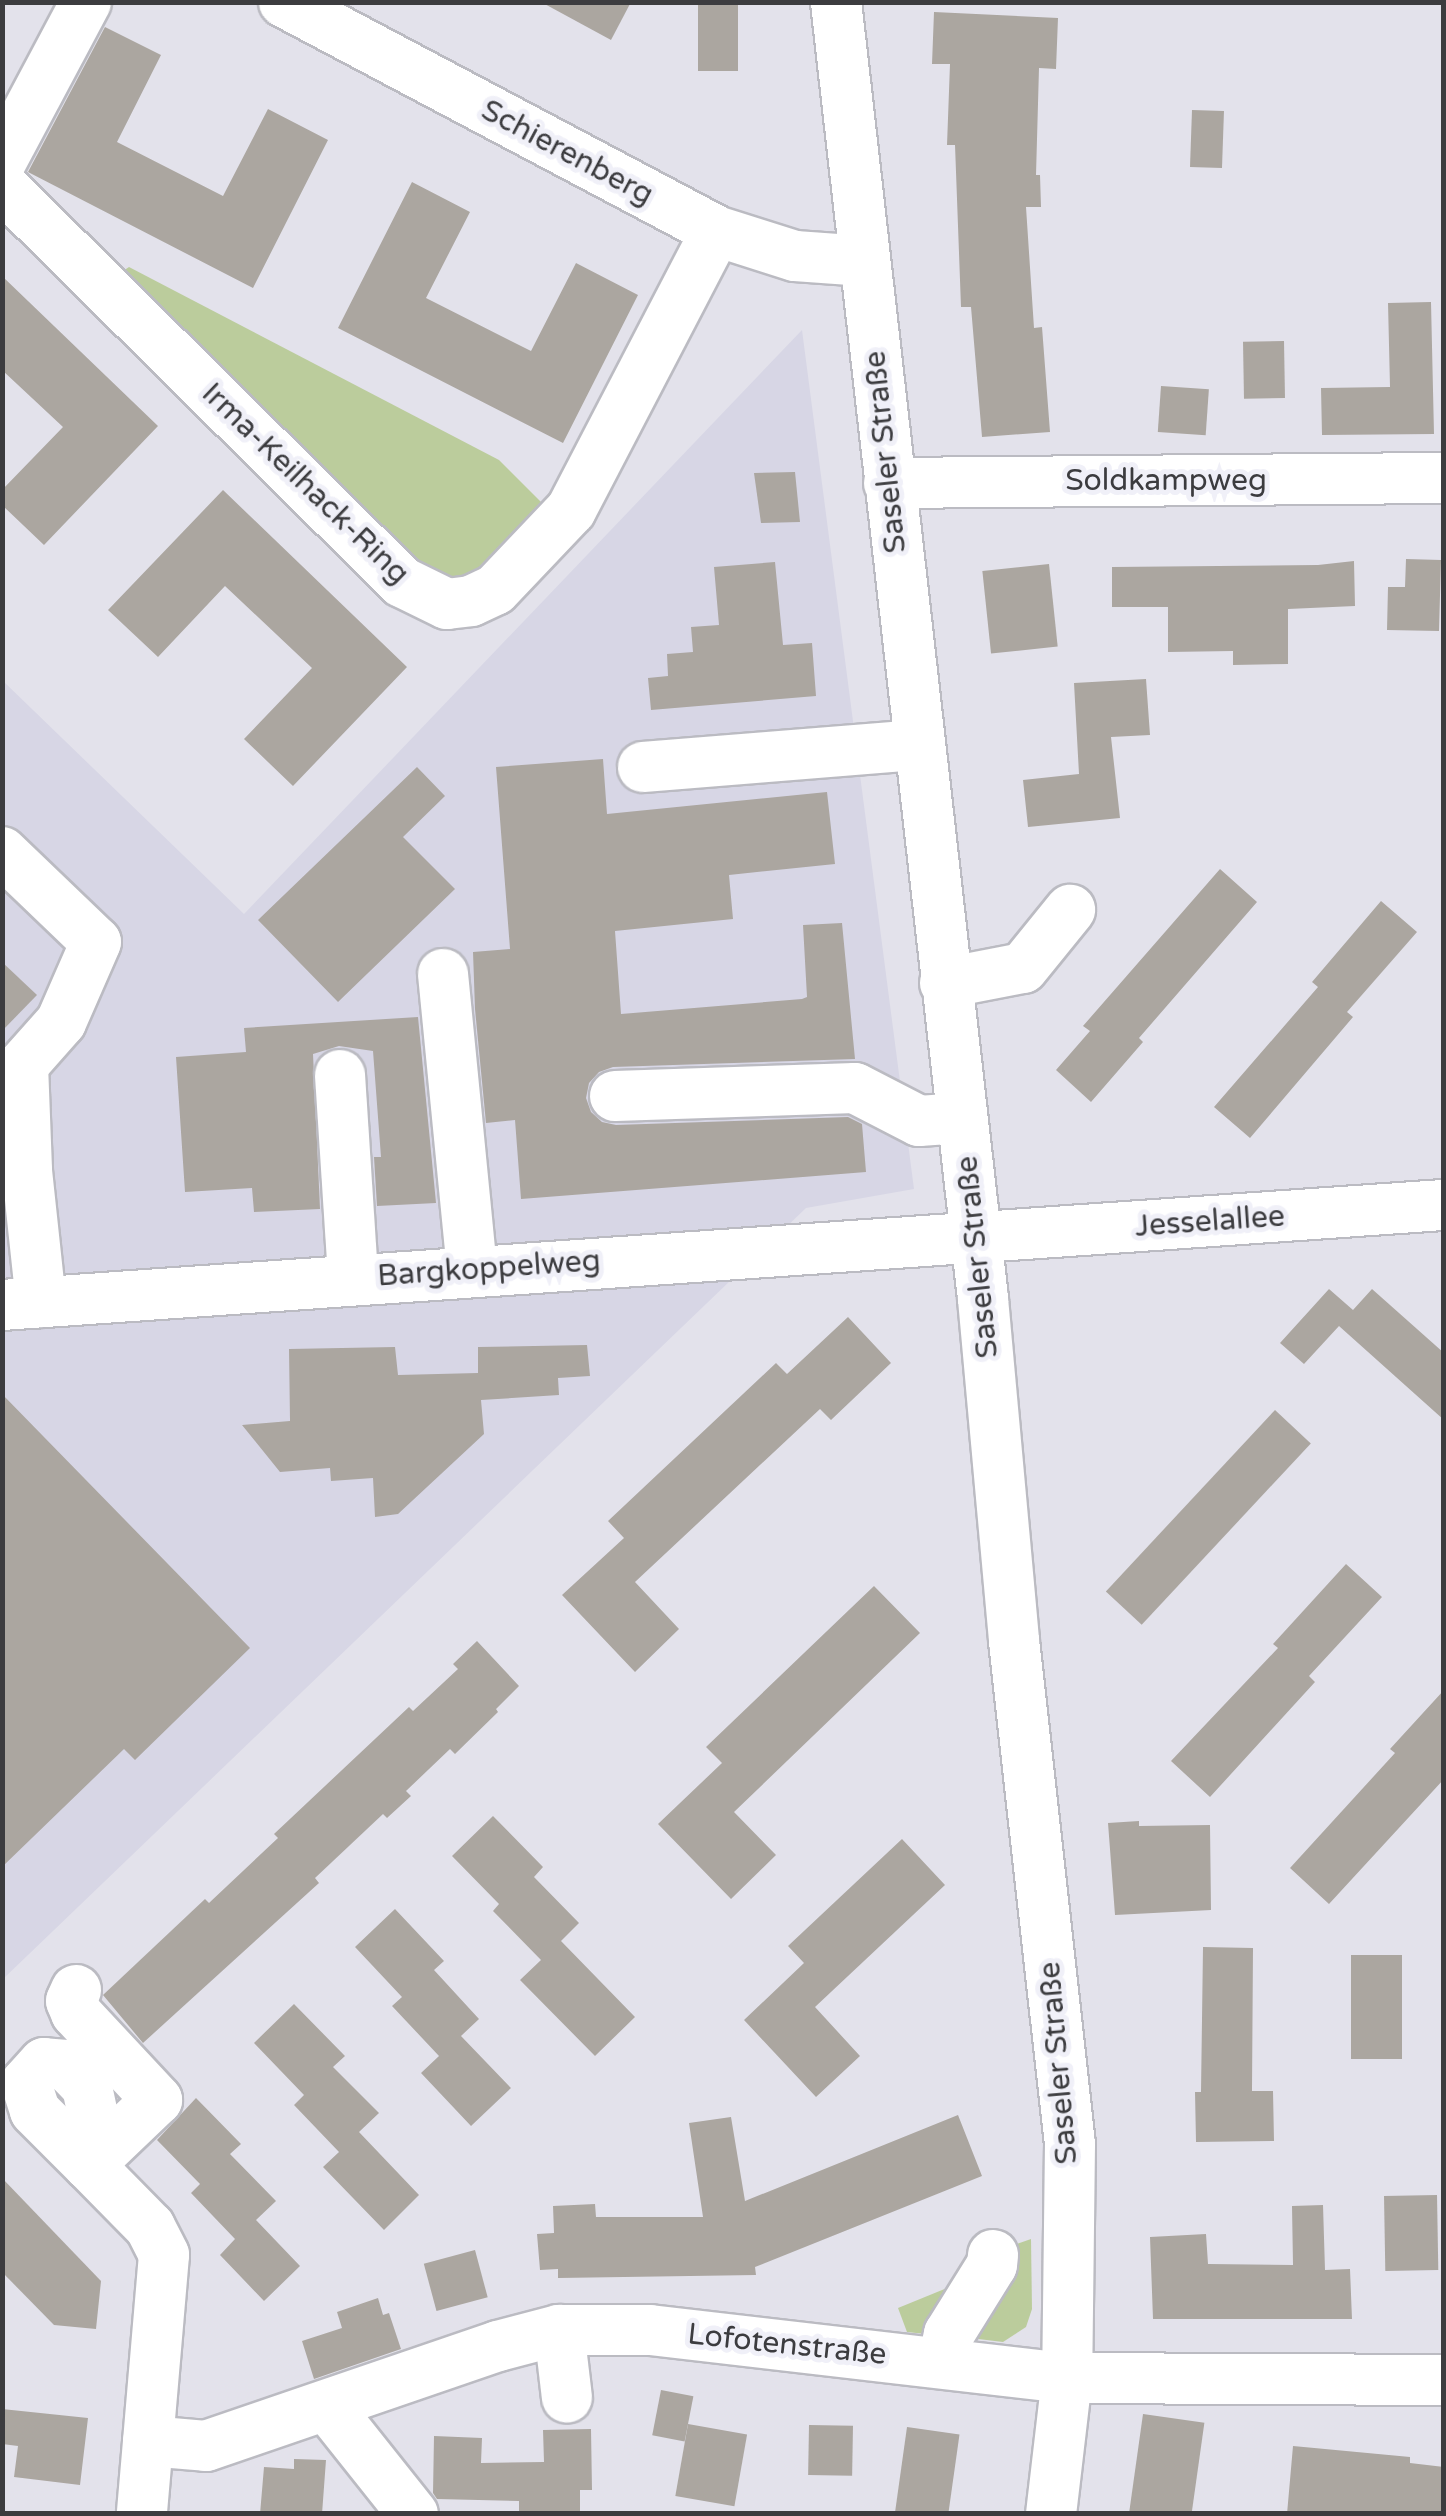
<!DOCTYPE html>
<meta charset="utf-8">
<style>
body{margin:0}
#map{position:relative;width:1446px;height:2516px;overflow:hidden;background:#e3e2eb;font-family:"Varela Round",sans-serif}
div>[style]{position:absolute}
.built>*{inset:0;background:#d7d6e5}
.green>*{inset:0;background:#bbcc9c}
.building>*{inset:0;background:#aba6a0;transform-origin:0 0}
.roads{filter:drop-shadow(2px 0 #bbbbc2) drop-shadow(-2px 0 #bbbbc2) drop-shadow(0 2px #bbbbc2) drop-shadow(0 -2px #bbbbc2)}
.minor>*{height:50px;margin:-25px;padding:0 25px;transform-origin:25px;border-radius:25px;background:#fff}
span{translate:-50% -50%;white-space:nowrap;text-align:center;line-height:1.15;-webkit-text-stroke:10px #f0f0f8;paint-order:stroke}
.street-label{font-size:30px;color:#3c3c3f}
.frame{position:absolute;inset:0;border:5px solid #3c3c3f;pointer-events:none}
</style>
<div id="map">
<div class="built">
<div style="clip-path:polygon(802px 330px,914px 1189px,806px 1208px,3px 1979px,3px 681px,244px 914px)"></div>
</div>
<div class="green">
<div style="clip-path:polygon(129px 267px,499px 460px,554px 515px,495px 573px,444px 589px,108px 281px)"></div>
<div style="clip-path:polygon(1031px 2239px,1032px 2309px,1026px 2327px,1003px 2342px,962px 2337px,1005px 2248px)"></div>
<div style="clip-path:polygon(947px 2288px,954px 2304px,935px 2335px,907px 2332px,898px 2308px)"></div>
</div>
<div class="building">
<div style="clip-path:polygon(541px 2px,631px 2px,611px 40px)"></div>
<div style="left:698px;top:2px;width:40px;height:69px"></div>
<div style="clip-path:polygon(934px 12px,1058px 18px,1056px 69px,1039px 68px,1036px 175px,1040px 175px,1041px 207px,1026px 207px,1034px 328px,1042px 327px,1050px 432px,982px 437px,971px 307px,961px 307px,955px 145px,947px 145px,950px 64px,932px 64px)"></div>
<div style="clip-path:polygon(105px 27px,161px 55px,117px 142px,223px 196px,268px 109px,328px 140px,253px 288px,28px 172px)"></div>
<div style="left:1192px;top:110px;width:32px;height:57px;rotate:2deg"></div>
<div style="clip-path:polygon(412px 182px,470px 212px,426px 298px,531px 351px,576px 263px,638px 295px,563px 443px,338px 328px)"></div>
<div style="clip-path:polygon(2px 276px,158px 426px,44px 545px,2px 505px,2px 490px,63px 427px,2px 370px)"></div>
<div style="clip-path:polygon(1431px 302px,1434px 434px,1322px 435px,1321px 388px,1390px 387px,1388px 303px)"></div>
<div style="left:1284px;top:341px;width:57px;height:41px;rotate:89deg"></div>
<div style="left:1161px;top:386px;width:48px;height:46px;rotate:4deg"></div>
<div style="clip-path:polygon(795px 472px,800px 522px,761px 523px,754px 473px)"></div>
<div style="clip-path:polygon(223px 490px,407px 667px,293px 786px,244px 739px,312px 668px,225px 586px,158px 657px,108px 610px)"></div>
<div style="clip-path:polygon(1406px 559px,1441px 560px,1439px 631px,1387px 630px,1388px 587px,1405px 587px)"></div>
<div style="clip-path:polygon(1354px 561px,1355px 606px,1288px 609px,1288px 664px,1233px 665px,1233px 651px,1168px 652px,1168px 607px,1112px 607px,1112px 567px,1318px 565px)"></div>
<div style="clip-path:polygon(775px 562px,783px 645px,812px 643px,816px 696px,651px 710px,648px 678px,668px 676px,667px 654px,693px 652px,691px 627px,719px 625px,714px 567px)"></div>
<div style="left:1049px;top:564px;width:83px;height:67px;rotate:84deg"></div>
<div style="clip-path:polygon(1146px 679px,1150px 735px,1111px 737px,1120px 818px,1028px 827px,1023px 780px,1079px 774px,1074px 683px)"></div>
<div style="clip-path:polygon(603px 759px,607px 814px,827px 792px,835px 864px,729px 875px,733px 919px,615px 931px,621px 1014px,802px 999px,807px 997px,803px 925px,842px 923px,855px 1059px,613px 1067px,599px 1072px,589px 1083px,586px 1098px,591px 1112px,602px 1122px,616px 1125px,848px 1117px,862px 1124px,866px 1172px,521px 1199px,515px 1120px,486px 1123px,475px 1009px,473px 952px,510px 949px,496px 767px)"></div>
<div style="clip-path:polygon(417px 767px,445px 796px,403px 837px,455px 889px,338px 1002px,258px 920px)"></div>
<div style="clip-path:polygon(1220px 869px,1257px 902px,1139px 1038px,1143px 1042px,1091px 1102px,1056px 1070px,1090px 1031px,1083px 1026px)"></div>
<div style="clip-path:polygon(1381px 901px,1417px 932px,1347px 1012px,1353px 1017px,1250px 1138px,1214px 1107px,1318px 987px,1312px 982px)"></div>
<div style="clip-path:polygon(2px 962px,37px 995px,2px 1031px)"></div>
<div style="clip-path:polygon(418px 1017px,436px 1203px,377px 1206px,374px 1157px,381px 1157px,373px 1051px,339px 1046px,313px 1054px,320px 1209px,254px 1212px,252px 1188px,185px 1192px,176px 1057px,246px 1052px,244px 1028px)"></div>
<div style="clip-path:polygon(1329px 1289px,1353px 1310px,1372px 1289px,1444px 1353px,1444px 1420px,1339px 1326px,1304px 1364px,1280px 1343px)"></div>
<div style="clip-path:polygon(848px 1317px,891px 1363px,831px 1420px,820px 1409px,635px 1582px,679px 1629px,635px 1672px,562px 1595px,624px 1538px,608px 1521px,776px 1363px,787px 1374px)"></div>
<div style="clip-path:polygon(587px 1345px,590px 1376px,558px 1378px,559px 1395px,481px 1400px,484px 1434px,398px 1514px,375px 1517px,373px 1478px,331px 1481px,330px 1468px,280px 1472px,242px 1425px,290px 1421px,289px 1349px,395px 1347px,398px 1375px,478px 1373px,478px 1347px)"></div>
<div style="clip-path:polygon(2px 1394px,250px 1648px,135px 1760px,124px 1749px,2px 1867px)"></div>
<div style="left:1275px;top:1410px;width:49px;height:248px;rotate:43deg"></div>
<div style="clip-path:polygon(1346px 1564px,1382px 1597px,1309px 1676px,1315px 1682px,1210px 1797px,1171px 1761px,1278px 1648px,1273px 1644px)"></div>
<div style="clip-path:polygon(874px 1586px,920px 1633px,734px 1812px,776px 1855px,731px 1899px,658px 1824px,722px 1763px,706px 1747px)"></div>
<div style="clip-path:polygon(477px 1641px,519px 1686px,496px 1709px,498px 1712px,455px 1754px,450px 1749px,406px 1791px,411px 1796px,387px 1818px,383px 1814px,315px 1878px,319px 1883px,143px 2043px,103px 1995px,205px 1899px,209px 1903px,278px 1838px,274px 1834px,409px 1707px,413px 1711px,458px 1669px,453px 1664px)"></div>
<div style="clip-path:polygon(1444px 1690px,1444px 1779px,1329px 1904px,1290px 1868px,1395px 1753px,1390px 1749px)"></div>
<div style="clip-path:polygon(493px 1816px,543px 1867px,534px 1877px,579px 1923px,561px 1941px,635px 2017px,595px 2056px,520px 1980px,541px 1960px,493px 1911px,499px 1904px,452px 1856px)"></div>
<div style="clip-path:polygon(1139px 1821px,1139px 1826px,1210px 1825px,1211px 1910px,1115px 1915px,1108px 1823px)"></div>
<div style="clip-path:polygon(902px 1839px,945px 1885px,815px 2007px,860px 2056px,816px 2097px,744px 2020px,804px 1963px,788px 1946px)"></div>
<div style="clip-path:polygon(395px 1909px,444px 1961px,434px 1970px,479px 2019px,461px 2036px,511px 2088px,471px 2126px,421px 2073px,439px 2056px,392px 2006px,402px 1997px,355px 1947px)"></div>
<div style="clip-path:polygon(1203px 1947px,1253px 1948px,1252px 2091px,1273px 2091px,1274px 2141px,1196px 2142px,1195px 2092px,1201px 2092px)"></div>
<div style="left:1351px;top:1955px;width:51px;height:104px"></div>
<div style="clip-path:polygon(294px 2004px,345px 2056px,333px 2067px,379px 2113px,359px 2132px,419px 2195px,384px 2230px,323px 2167px,339px 2152px,294px 2105px,304px 2095px,254px 2043px)"></div>
<div style="clip-path:polygon(196px 2098px,241px 2144px,230px 2154px,276px 2201px,256px 2220px,300px 2266px,264px 2301px,220px 2255px,235px 2239px,191px 2193px,200px 2184px,157px 2140px)"></div>
<div style="clip-path:polygon(958px 2115px,982px 2176px,755px 2267px,756px 2275px,558px 2278px,558px 2269px,540px 2270px,537px 2234px,554px 2233px,553px 2206px,595px 2204px,596px 2217px,703px 2217px,689px 2123px,731px 2117px,745px 2201px)"></div>
<div style="clip-path:polygon(2px 2178px,101px 2281px,96px 2329px,54px 2325px,2px 2272px)"></div>
<div style="left:1437px;top:2195px;width:75px;height:53px;rotate:89deg"></div>
<div style="clip-path:polygon(1323px 2205px,1325px 2270px,1350px 2269px,1352px 2319px,1153px 2319px,1150px 2237px,1206px 2234px,1208px 2264px,1293px 2265px,1292px 2206px)"></div>
<div style="left:475px;top:2250px;width:49px;height:53px;rotate:75deg"></div>
<div style="clip-path:polygon(378px 2298px,383px 2315px,389px 2313px,401px 2349px,314px 2379px,302px 2341px,342px 2328px,337px 2312px)"></div>
<div style="left:661px;top:2390px;width:33px;height:46px;rotate:11deg"></div>
<div style="clip-path:polygon(2px 2409px,88px 2418px,80px 2485px,14px 2477px,18px 2446px,2px 2444px)"></div>
<div style="left:1143px;top:2414px;width:62px;height:101px;rotate:8deg"></div>
<div style="left:688px;top:2424px;width:60px;height:73px;rotate:10deg"></div>
<div style="left:809px;top:2425px;width:44px;height:50px;rotate:1deg"></div>
<div style="left:907px;top:2427px;width:53px;height:88px;rotate:8deg"></div>
<div style="clip-path:polygon(591px 2429px,592px 2490px,580px 2490px,580px 2514px,519px 2514px,519px 2501px,437px 2499px,433px 2493px,434px 2436px,482px 2438px,481px 2463px,544px 2462px,543px 2430px)"></div>
<div style="clip-path:polygon(1293px 2446px,1410px 2457px,1410px 2463px,1444px 2467px,1444px 2514px,1287px 2514px)"></div>
<div style="clip-path:polygon(294px 2459px,326px 2460px,322px 2514px,260px 2514px,264px 2467px,294px 2469px)"></div>
</div>
<div class="roads">
<div class="minor">
<div style="left:284px;top:2px;width:489px;rotate:27.9deg"></div>
<div style="left:716px;top:231px;width:83px;rotate:17.6deg"></div>
<div style="left:795px;top:256px;width:70px;rotate:4.1deg"></div>
<div style="left:836px;top:2px;width:1305px;rotate:83.53deg"></div>
<div style="left:983px;top:1299px;width:343px;rotate:84.8deg"></div>
<div style="left:1014px;top:1641px;width:506px;rotate:83.65deg"></div>
<div style="left:1070px;top:2144px;width:234px;rotate:90.7deg"></div>
<div style="left:1067px;top:2378px;width:137px;rotate:96.7deg"></div>
<div style="left:2px;top:160px;width:179px;rotate:-62deg"></div>
<div style="left:2px;top:186px;width:563px;rotate:44.71deg"></div>
<div style="left:402px;top:582px;width:50px;rotate:26.1deg"></div>
<div style="left:447px;top:604px;width:24px;rotate:-7deg"></div>
<div style="left:471px;top:601px;width:26px;rotate:-25deg"></div>
<div style="left:495px;top:590px;width:110px;rotate:-46.5deg"></div>
<div style="left:571px;top:510px;width:314px;rotate:-62.5deg"></div>
<div style="left:889px;top:483px;width:555px;rotate:-0.52deg"></div>
<div style="left:643px;top:767px;width:276px;rotate:-4.6deg"></div>
<div style="left:2px;top:852px;width:130px;rotate:43.8deg"></div>
<div style="left:96px;top:942px;width:87px;rotate:113.6deg"></div>
<div style="left:61px;top:1022px;width:57px;rotate:131.5deg"></div>
<div style="left:23px;top:1065px;width:106px;rotate:87.8deg"></div>
<div style="left:27px;top:1171px;width:132px;rotate:83.9deg"></div>
<div style="left:443px;top:974px;width:297px;rotate:84.4deg"></div>
<div style="left:945px;top:983px;width:79px;rotate:-10.9deg"></div>
<div style="left:1023px;top:968px;width:75px;rotate:-51deg"></div>
<div style="left:340px;top:1075px;width:203px;rotate:86.3deg"></div>
<div style="left:615px;top:1096px;width:240px;rotate:-1.9deg"></div>
<div style="left:855px;top:1088px;width:72px;rotate:27.3deg"></div>
<div style="left:919px;top:1121px;width:43px;rotate:-4deg"></div>
<div style="left:2px;top:1305px;width:1445px;rotate:-3.97deg"></div>
<div style="left:76px;top:1990px;width:12px;rotate:114deg"></div>
<div style="left:71px;top:2001px;width:13px;rotate:67deg"></div>
<div style="left:76px;top:2013px;width:119px;rotate:47deg"></div>
<div style="left:157px;top:2100px;width:94px;rotate:136.3deg"></div>
<div style="left:89px;top:2165px;width:37px;rotate:-79deg"></div>
<div style="left:96px;top:2129px;width:43px;rotate:-102.1deg"></div>
<div style="left:87px;top:2087px;width:30px;rotate:-134deg"></div>
<div style="left:66px;top:2065px;width:22px;rotate:-175deg"></div>
<div style="left:44px;top:2063px;width:27px;rotate:132deg"></div>
<div style="left:26px;top:2083px;width:29px;rotate:72deg"></div>
<div style="left:35px;top:2111px;width:76px;rotate:45deg"></div>
<div style="left:89px;top:2165px;width:87px;rotate:45.5deg"></div>
<div style="left:150px;top:2227px;width:31px;rotate:63deg"></div>
<div style="left:164px;top:2255px;width:260px;rotate:94.9deg"></div>
<div style="left:559px;top:2330px;width:68px;rotate:83.3deg"></div>
<div style="left:943px;top:2362px;width:29px;rotate:-78deg"></div>
<div style="left:949px;top:2334px;width:81px;rotate:-58.1deg"></div>
<div style="left:992px;top:2265px;width:10px;rotate:-84deg"></div>
<div style="left:327px;top:2406px;width:138px;rotate:51.5deg"></div>
<div style="left:148px;top:2441px;width:58px;rotate:4.9deg"></div>
<div style="left:206px;top:2446px;width:309px;rotate:-18.9deg"></div>
<div style="left:498px;top:2346px;width:63px;rotate:-14.7deg"></div>
<div style="left:559px;top:2330px;width:91px"></div>
<div style="left:650px;top:2330px;width:420px;rotate:6.6deg"></div>
<div style="left:1067px;top:2378px;width:377px;rotate:0.3deg"></div>
</div>
</div>
<div class="street-label">
<span style="left:567px;top:153px;rotate:28deg">Schierenberg</span>
<span style="left:886px;top:452px;rotate:-96deg">Saseler Straße</span>
<span style="left:1166px;top:481px">Soldkampweg</span>
<span style="left:305px;top:484px;rotate:44deg">Irma-Keilhack-Ring</span>
<span style="left:1210px;top:1222px;rotate:-4deg">Jesselallee</span>
<span style="left:978px;top:1257px;rotate:-96deg">Saseler Straße</span>
<span style="left:489px;top:1269px;rotate:-4deg">Bargkoppelweg</span>
<span style="left:1059px;top:2063px;rotate:-95deg">Saseler Straße</span>
<span style="left:787px;top:2345px;rotate:6deg">Lofotenstraße</span>
</div>
<div class="frame"></div>
</div>
